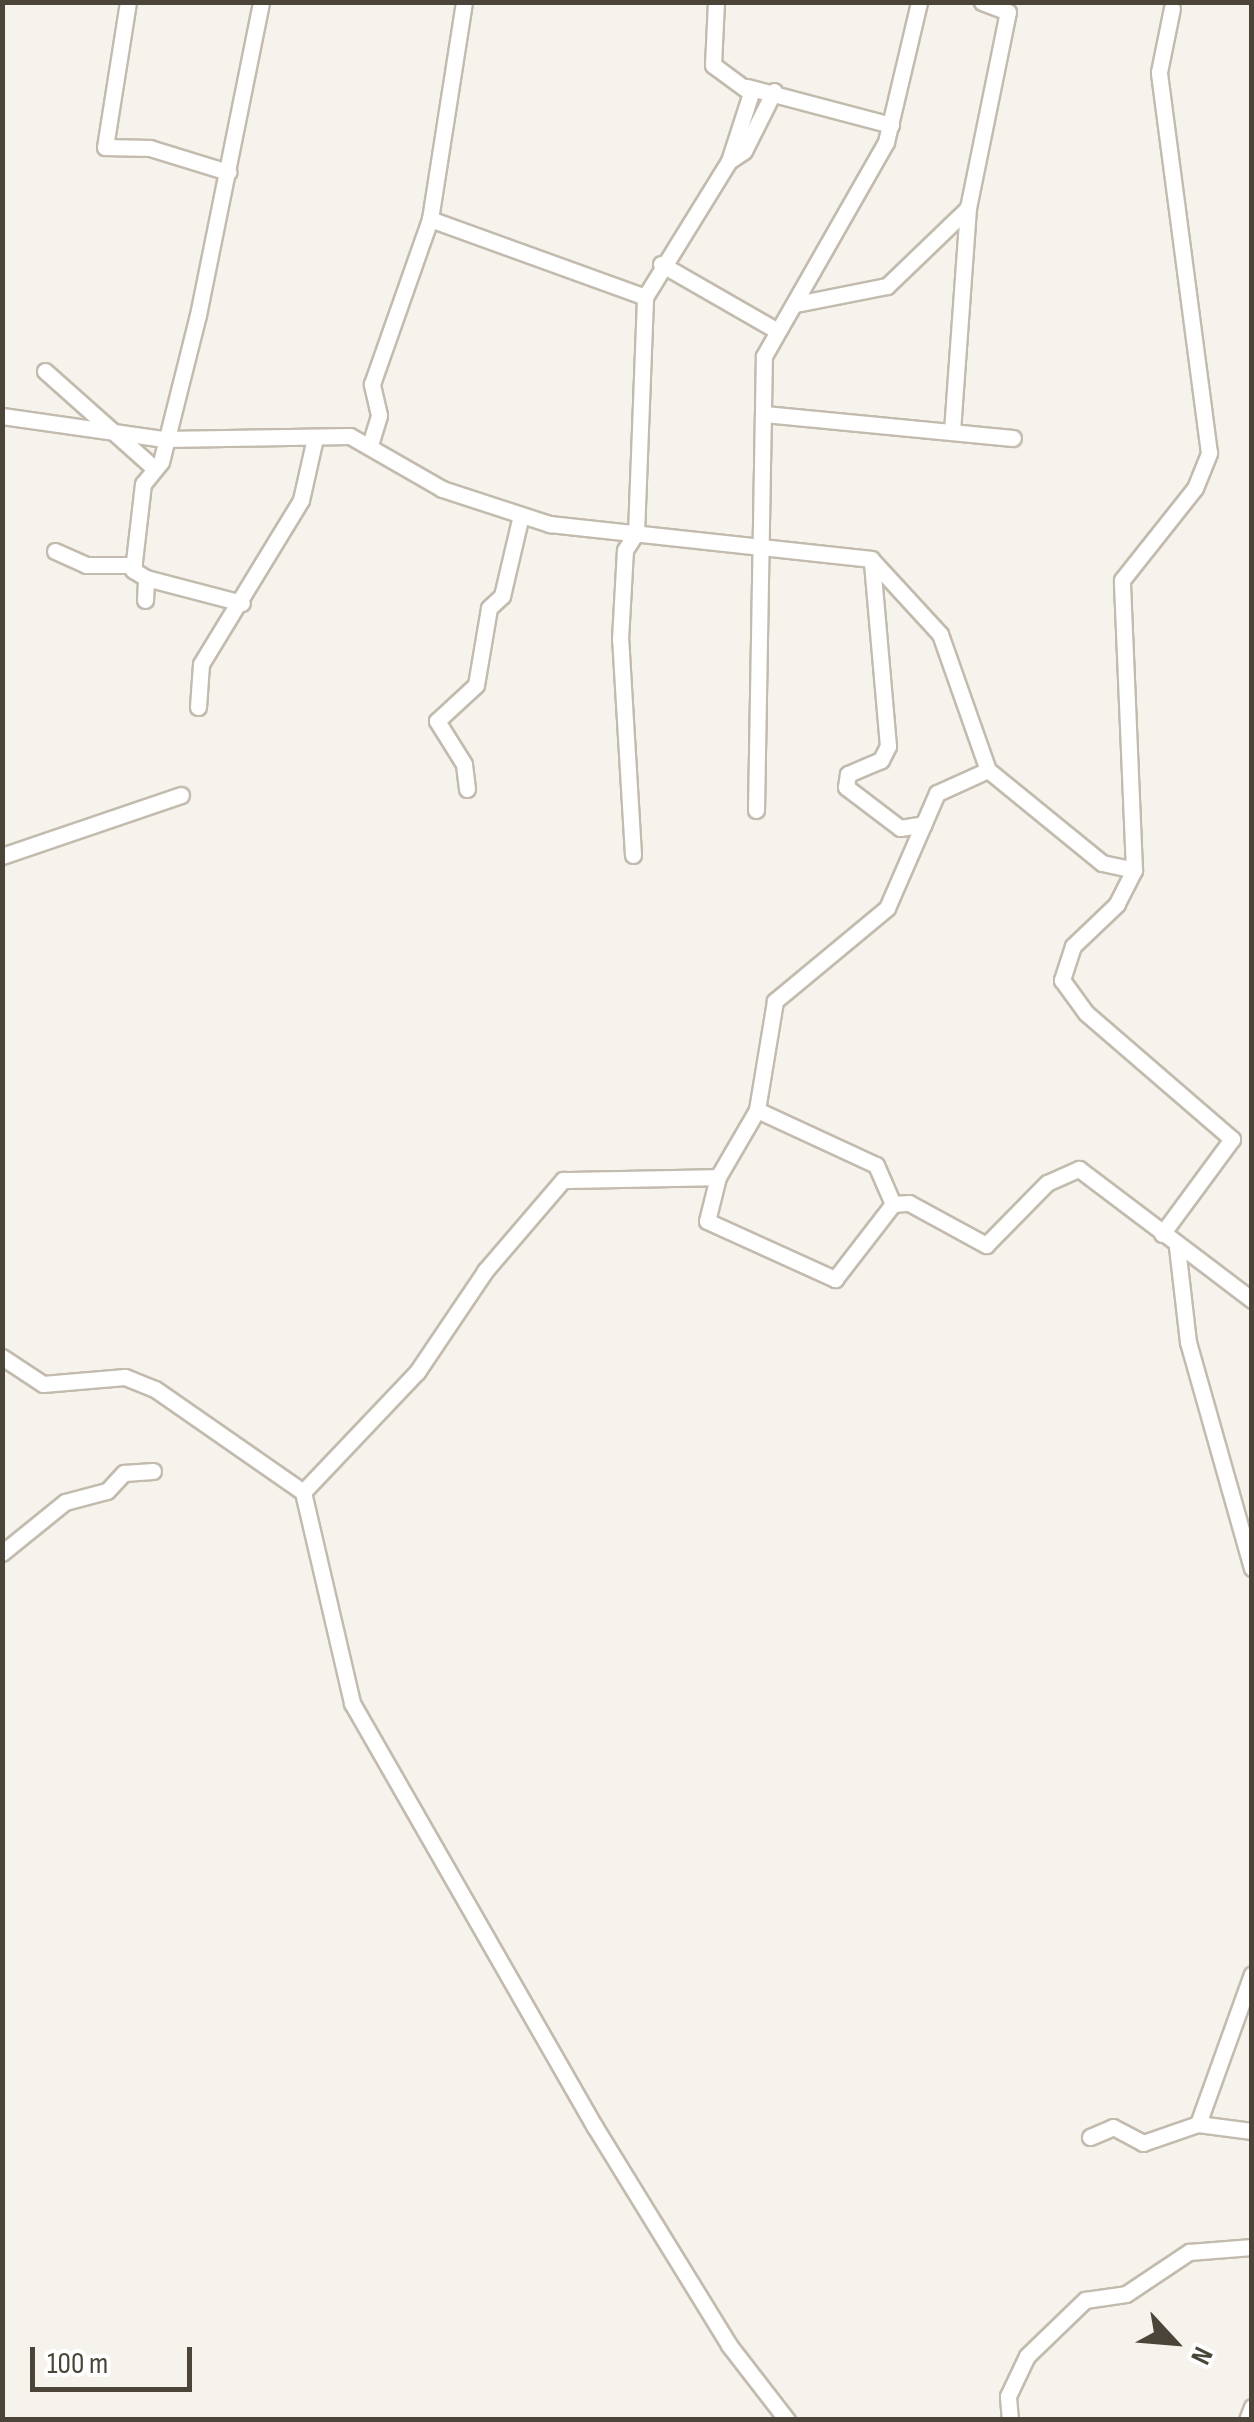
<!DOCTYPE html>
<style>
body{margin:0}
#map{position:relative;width:1254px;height:2422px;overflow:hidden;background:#f6f3ec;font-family:"Sofia Sans Condensed",sans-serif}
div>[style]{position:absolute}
.roads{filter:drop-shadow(2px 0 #c2bbae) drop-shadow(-2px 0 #c2bbae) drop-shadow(0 2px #c2bbae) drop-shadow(0 -2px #c2bbae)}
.minor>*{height:15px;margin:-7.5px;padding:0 7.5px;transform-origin:7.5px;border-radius:7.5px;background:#fff}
span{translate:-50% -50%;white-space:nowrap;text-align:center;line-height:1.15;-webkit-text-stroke:10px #fff;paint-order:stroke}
.frame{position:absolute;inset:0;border:5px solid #4b4439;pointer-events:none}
.north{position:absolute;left:1124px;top:2292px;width:100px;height:100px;-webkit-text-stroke:8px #fff;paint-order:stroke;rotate:116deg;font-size:28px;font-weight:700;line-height:40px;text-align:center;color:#4b4439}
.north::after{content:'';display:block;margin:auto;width:35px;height:45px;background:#4b4439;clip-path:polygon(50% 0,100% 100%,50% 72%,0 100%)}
.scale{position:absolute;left:30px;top:2347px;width:162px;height:45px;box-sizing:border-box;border:5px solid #4b4439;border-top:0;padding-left:12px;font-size:30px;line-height:35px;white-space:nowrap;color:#4b4439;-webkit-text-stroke:8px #fff;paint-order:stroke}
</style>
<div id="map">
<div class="roads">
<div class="minor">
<div style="left:128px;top:2px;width:147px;rotate:99deg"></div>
<div style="left:105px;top:147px;width:45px;rotate:1.3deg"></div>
<div style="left:150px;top:148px;width:82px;rotate:17.1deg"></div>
<div style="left:464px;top:2px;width:220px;rotate:98.9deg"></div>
<div style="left:430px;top:219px;width:229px;rotate:19.9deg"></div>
<div style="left:747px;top:87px;width:149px;rotate:14.8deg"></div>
<div style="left:729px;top:161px;width:18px;rotate:-34deg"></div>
<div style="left:744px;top:151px;width:67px;rotate:-63.4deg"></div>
<div style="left:661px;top:264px;width:133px;rotate:29.9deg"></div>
<div style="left:796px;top:304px;width:93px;rotate:-11.2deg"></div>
<div style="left:887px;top:286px;width:112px;rotate:-43.9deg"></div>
<div style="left:968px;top:208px;width:200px;rotate:-78.5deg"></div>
<div style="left:1008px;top:12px;width:28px;rotate:-159deg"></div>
<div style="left:45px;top:371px;width:146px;rotate:41.7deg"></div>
<div style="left:764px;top:414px;width:250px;rotate:5.5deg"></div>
<div style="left:2px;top:416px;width:164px;rotate:8.1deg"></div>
<div style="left:164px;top:439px;width:186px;rotate:-0.9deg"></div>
<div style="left:350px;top:436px;width:106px;rotate:29.9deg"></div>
<div style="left:442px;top:489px;width:114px;rotate:18deg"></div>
<div style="left:550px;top:524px;width:323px;rotate:6.2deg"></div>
<div style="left:871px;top:559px;width:102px;rotate:47.4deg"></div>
<div style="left:940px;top:634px;width:144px;rotate:70.6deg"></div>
<div style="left:988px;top:770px;width:147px;rotate:39.2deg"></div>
<div style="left:1102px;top:863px;width:33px;rotate:12deg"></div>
<div style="left:1134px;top:870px;width:290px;rotate:-92.4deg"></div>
<div style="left:1122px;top:580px;width:117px;rotate:-51.6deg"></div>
<div style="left:1195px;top:488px;width:38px;rotate:-68deg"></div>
<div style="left:1209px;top:453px;width:384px;rotate:-97.5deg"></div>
<div style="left:1159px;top:72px;width:65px;rotate:-78.5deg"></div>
<div style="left:952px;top:431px;width:224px;rotate:-85.9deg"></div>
<div style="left:370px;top:445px;width:31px;rotate:-73deg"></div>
<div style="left:379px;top:415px;width:32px;rotate:-103deg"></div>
<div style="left:372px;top:384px;width:175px;rotate:-70.6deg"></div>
<div style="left:55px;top:551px;width:34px;rotate:24deg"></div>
<div style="left:86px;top:565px;width:48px"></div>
<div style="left:872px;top:563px;width:184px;rotate:85deg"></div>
<div style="left:888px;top:746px;width:16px;rotate:117deg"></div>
<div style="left:881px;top:760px;width:36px;rotate:157deg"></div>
<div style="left:848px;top:774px;width:13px;rotate:99deg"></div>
<div style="left:846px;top:787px;width:68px;rotate:37.2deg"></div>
<div style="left:900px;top:828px;width:24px;rotate:-9deg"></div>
<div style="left:146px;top:578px;width:99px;rotate:14.6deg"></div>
<div style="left:145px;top:600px;width:22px;rotate:-87deg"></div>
<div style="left:146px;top:578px;width:15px;rotate:-148deg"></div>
<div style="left:133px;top:570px;width:87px;rotate:-83.4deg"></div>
<div style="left:143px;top:484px;width:28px;rotate:-51deg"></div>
<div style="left:161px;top:462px;width:152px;rotate:-75.9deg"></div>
<div style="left:198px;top:315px;width:319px;rotate:-78.6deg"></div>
<div style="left:198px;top:707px;width:43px;rotate:-86deg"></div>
<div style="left:201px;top:664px;width:192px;rotate:-58.6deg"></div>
<div style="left:301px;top:500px;width:64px;rotate:-77.3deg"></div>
<div style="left:988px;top:770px;width:56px;rotate:155.7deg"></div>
<div style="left:937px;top:793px;width:125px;rotate:113.5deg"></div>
<div style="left:887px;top:908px;width:146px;rotate:140.3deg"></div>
<div style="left:775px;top:1001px;width:110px;rotate:99.4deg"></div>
<div style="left:757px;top:1110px;width:78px;rotate:120.2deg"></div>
<div style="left:718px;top:1177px;width:45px;rotate:104deg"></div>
<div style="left:707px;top:1221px;width:141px;rotate:24.4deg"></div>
<div style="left:835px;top:1279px;width:95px;rotate:-52.3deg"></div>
<div style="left:893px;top:1204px;width:16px;rotate:-4deg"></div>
<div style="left:909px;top:1203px;width:88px;rotate:28.6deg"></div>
<div style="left:986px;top:1245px;width:87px;rotate:-45.5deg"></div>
<div style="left:1047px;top:1183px;width:35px;rotate:-24deg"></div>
<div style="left:1079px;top:1169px;width:217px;rotate:37.1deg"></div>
<div style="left:467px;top:789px;width:25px;rotate:-97deg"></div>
<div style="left:464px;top:764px;width:51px;rotate:-122.1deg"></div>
<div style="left:437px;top:721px;width:53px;rotate:-42.7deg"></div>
<div style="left:476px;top:685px;width:78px;rotate:-80.4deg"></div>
<div style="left:489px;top:608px;width:18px;rotate:-43deg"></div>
<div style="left:502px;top:596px;width:83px;rotate:-76.8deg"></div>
<div style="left:756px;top:810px;width:454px;rotate:-89deg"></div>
<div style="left:764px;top:356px;width:246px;rotate:-60.3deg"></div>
<div style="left:886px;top:142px;width:144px;rotate:-76.7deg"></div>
<div style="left:633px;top:855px;width:216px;rotate:-93.4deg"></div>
<div style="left:620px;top:639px;width:89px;rotate:-86.8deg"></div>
<div style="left:625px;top:550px;width:20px;rotate:-57deg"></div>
<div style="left:636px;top:533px;width:236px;rotate:-87.8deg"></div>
<div style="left:645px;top:297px;width:160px;rotate:-58.3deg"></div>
<div style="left:729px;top:161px;width:71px;rotate:-72.1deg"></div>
<div style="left:751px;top:93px;width:47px;rotate:-143.6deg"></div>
<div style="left:713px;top:65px;width:63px;rotate:-87.3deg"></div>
<div style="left:2px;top:856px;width:189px;rotate:-18.8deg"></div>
<div style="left:1134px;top:870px;width:38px;rotate:117deg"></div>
<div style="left:1117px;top:904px;width:61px;rotate:136.3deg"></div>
<div style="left:1073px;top:946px;width:36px;rotate:108deg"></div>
<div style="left:1062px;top:980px;width:41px;rotate:54deg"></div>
<div style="left:1086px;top:1013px;width:193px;rotate:40.8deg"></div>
<div style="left:1232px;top:1139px;width:118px;rotate:126.4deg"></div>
<div style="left:757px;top:1110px;width:131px;rotate:24.8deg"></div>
<div style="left:876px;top:1165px;width:43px;rotate:66.4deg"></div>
<div style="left:1177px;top:1247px;width:96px;rotate:83.4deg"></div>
<div style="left:1188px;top:1342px;width:235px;rotate:74.2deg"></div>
<div style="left:2px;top:1357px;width:49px;rotate:33.4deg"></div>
<div style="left:43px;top:1384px;width:82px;rotate:-4.9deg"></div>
<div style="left:125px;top:1377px;width:32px;rotate:22deg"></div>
<div style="left:155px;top:1389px;width:180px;rotate:34.8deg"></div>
<div style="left:303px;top:1492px;width:166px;rotate:-46.5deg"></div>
<div style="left:417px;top:1372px;width:122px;rotate:-56deg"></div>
<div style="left:485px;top:1271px;width:120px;rotate:-49.4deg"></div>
<div style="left:563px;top:1180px;width:155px;rotate:-1.1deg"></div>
<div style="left:303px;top:1492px;width:217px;rotate:76.9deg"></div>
<div style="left:352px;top:1703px;width:489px;rotate:60.2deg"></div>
<div style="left:595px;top:2127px;width:256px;rotate:58.4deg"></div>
<div style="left:729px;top:2345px;width:95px;rotate:52.3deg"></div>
<div style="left:2px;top:1553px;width:81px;rotate:-39deg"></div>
<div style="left:65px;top:1502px;width:43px;rotate:-14.7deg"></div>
<div style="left:107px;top:1491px;width:25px;rotate:-47deg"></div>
<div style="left:124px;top:1473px;width:29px;rotate:-4deg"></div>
<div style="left:1198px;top:2124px;width:159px;rotate:-70.2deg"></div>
<div style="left:1090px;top:2137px;width:25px;rotate:-23deg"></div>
<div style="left:1113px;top:2127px;width:34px;rotate:28deg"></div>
<div style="left:1143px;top:2143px;width:58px;rotate:-19.1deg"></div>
<div style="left:1198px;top:2124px;width:54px;rotate:7.4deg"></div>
<div style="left:1010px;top:2420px;width:24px;rotate:-95deg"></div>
<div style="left:1008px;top:2396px;width:44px;rotate:-64.6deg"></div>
<div style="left:1027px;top:2356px;width:81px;rotate:-44deg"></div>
<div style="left:1085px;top:2300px;width:41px;rotate:-8.3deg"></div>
<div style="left:1126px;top:2294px;width:76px;rotate:-33.7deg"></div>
<div style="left:1189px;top:2252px;width:63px;rotate:-4.5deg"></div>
<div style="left:1247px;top:2420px;width:14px;rotate:-69deg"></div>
</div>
</div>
<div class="frame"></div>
<div class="north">N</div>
<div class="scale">100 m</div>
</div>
